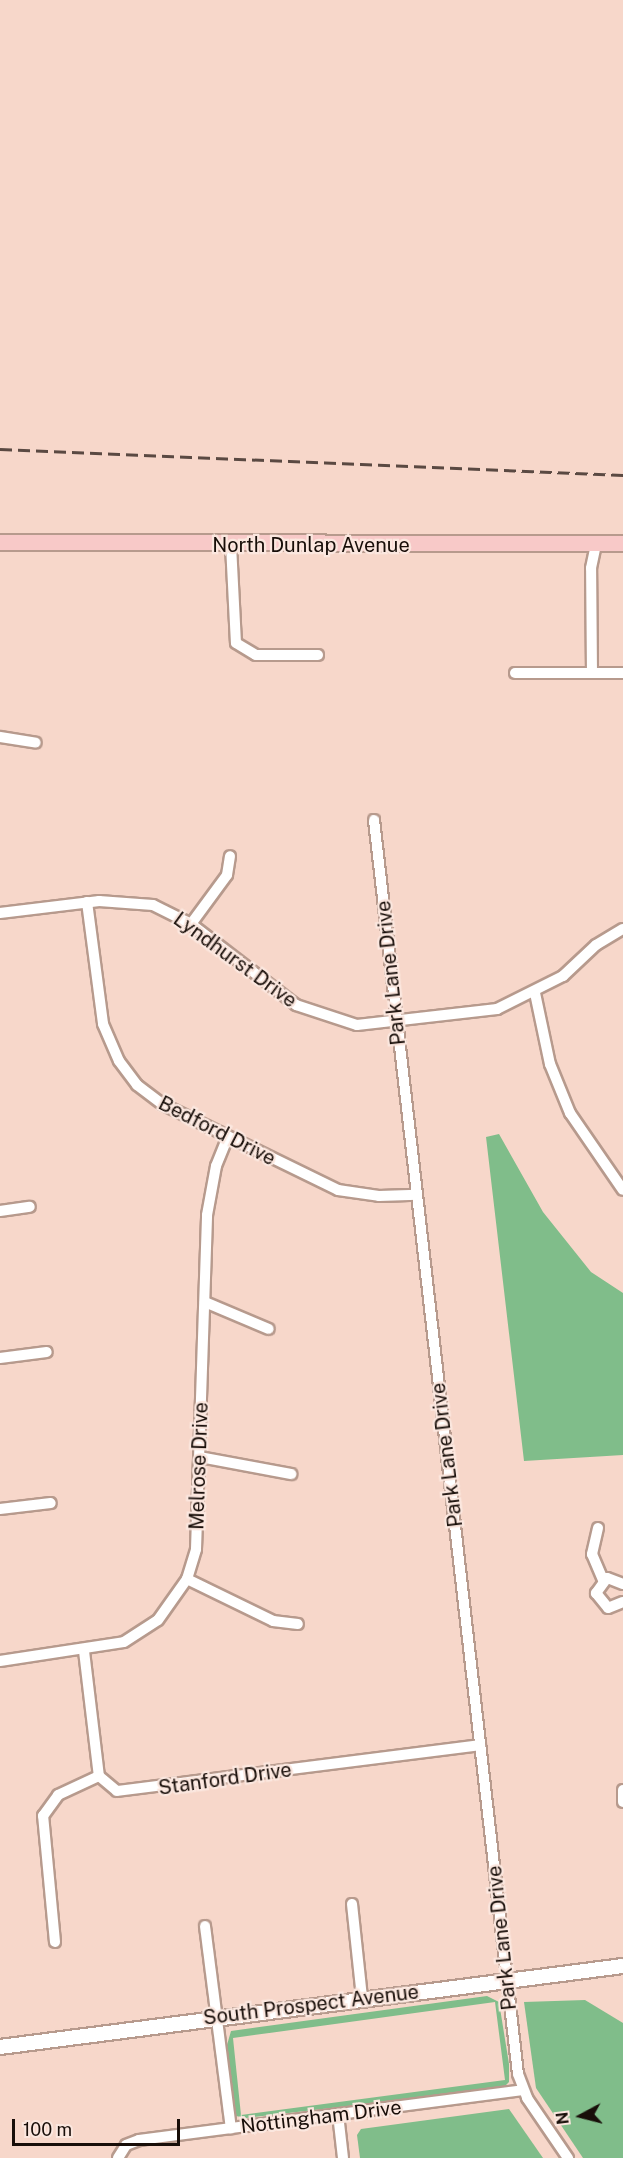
<!DOCTYPE html>
<style>
body{margin:0}
#map{position:relative;width:623px;height:2158px;overflow:hidden;background:#f7d7ca;font-family:"Public Sans",sans-serif}
div>[style]{position:absolute}
.green>*{inset:0;background:#80bd8a}
.roads{filter:drop-shadow(2px 0 #b79a8d) drop-shadow(-2px 0 #b79a8d) drop-shadow(0 2px #b79a8d) drop-shadow(0 -2px #b79a8d)}
.minor>*{height:10px;margin:-5px;padding:0 5px;transform-origin:5px;border-radius:5px;background:#fff}
.secondary>*{height:14px;margin:-7px;padding:0 7px;transform-origin:7px;border-radius:7px;background:#fff}
.primary>*{height:15px;margin:-7.5px;padding:0 7.5px;transform-origin:7.5px;border-radius:7.5px;background:#f8c9c8}
.rail>*{height:3px;margin-top:-1.5px;transform-origin:0;background:repeating-linear-gradient(90deg,#5a4942 0 12px,transparent 0 18px)}
span{translate:-50% -50%;white-space:nowrap;text-align:center;line-height:1.15;-webkit-text-stroke:4.5px #fbe7df;paint-order:stroke}
.street-label{font-size:20px;color:#180e09}
.north{position:absolute;left:551px;top:2086px;width:60px;height:60px;-webkit-text-stroke:4px #fbe7df;paint-order:stroke;rotate:263deg;font-size:16px;font-weight:700;line-height:24px;text-align:center;color:#180e09}
.north::after{content:'';display:block;margin:auto;width:21px;height:27px;background:#180e09;clip-path:polygon(50% 0,100% 100%,50% 72%,0 100%)}
.scale{position:absolute;left:12px;top:2119px;width:168px;height:27px;box-sizing:border-box;border:3px solid #180e09;border-top:0;padding-left:8px;font-size:18px;line-height:21px;white-space:nowrap;color:#180e09;-webkit-text-stroke:4px #fbe7df;paint-order:stroke}
</style>
<div id="map">
<div class="green">
<div style="clip-path:polygon(499px 1134px,543px 1212px,591px 1272px,623px 1293px,623px 1455px,524px 1461px,486px 1137px)"></div>
<div style="clip-path:polygon(evenodd,487px 1996px,499px 2002px,509px 2064px,509px 2082px,503px 2088px,246px 2118px,236px 2116px,233px 2110px,227px 2045px,231px 2031px,487px 1996px,495px 2002px,505px 2080px,241px 2115px,233px 2038px,495px 2002px)"></div>
<div style="clip-path:polygon(585px 2000px,623px 2023px,623px 2158px,583px 2158px,536px 2088px,524px 2002px)"></div>
<div style="clip-path:polygon(509px 2109px,543px 2158px,360px 2158px,357px 2135px,361px 2129px)"></div>
</div>
<div class="roads">
<div class="minor">
<div style="left:231px;top:545px;width:98px;rotate:87.1deg"></div>
<div style="left:236px;top:643px;width:23px;rotate:31deg"></div>
<div style="left:256px;top:655px;width:62px"></div>
<div style="left:515px;top:673px;width:77px"></div>
<div style="left:592px;top:673px;width:105px;rotate:-90.5deg"></div>
<div style="left:591px;top:568px;width:25px;rotate:-78deg"></div>
<div style="left:592px;top:673px;width:31px"></div>
<div style="left:0;top:737px;width:36px;rotate:9deg"></div>
<div style="left:374px;top:820px;width:1262px;rotate:83.45deg"></div>
<div style="left:518px;top:2074px;width:26px;rotate:69deg"></div>
<div style="left:527px;top:2098px;width:73px;rotate:55.7deg"></div>
<div style="left:87px;top:902px;width:123px;rotate:82.5deg"></div>
<div style="left:103px;top:1024px;width:40px;rotate:66.6deg"></div>
<div style="left:119px;top:1061px;width:30px;rotate:53deg"></div>
<div style="left:137px;top:1085px;width:31px;rotate:37deg"></div>
<div style="left:162px;top:1104px;width:196px;rotate:26deg"></div>
<div style="left:338px;top:1190px;width:41px;rotate:8.3deg"></div>
<div style="left:379px;top:1196px;width:38px;rotate:-2deg"></div>
<div style="left:0;top:913px;width:100px;rotate:-6.9deg"></div>
<div style="left:99px;top:901px;width:54px;rotate:4.2deg"></div>
<div style="left:153px;top:905px;width:42px;rotate:26.6deg"></div>
<div style="left:191px;top:924px;width:133px;rotate:37.6deg"></div>
<div style="left:296px;top:1005px;width:64px;rotate:18.2deg"></div>
<div style="left:357px;top:1025px;width:141px;rotate:-6.5deg"></div>
<div style="left:497px;top:1009px;width:74px;rotate:-26.6deg"></div>
<div style="left:563px;top:976px;width:45px;rotate:-43.2deg"></div>
<div style="left:596px;top:945px;width:31px;rotate:-31deg"></div>
<div style="left:191px;top:924px;width:61px;rotate:-53.7deg"></div>
<div style="left:227px;top:875px;width:19px;rotate:-81deg"></div>
<div style="left:535px;top:993px;width:73px;rotate:78.1deg"></div>
<div style="left:550px;top:1064px;width:53px;rotate:67.8deg"></div>
<div style="left:570px;top:1113px;width:93px;rotate:55.5deg"></div>
<div style="left:0;top:1211px;width:30px;rotate:-8deg"></div>
<div style="left:205px;top:1302px;width:69px;rotate:22.9deg"></div>
<div style="left:0;top:1358px;width:47px;rotate:-7.3deg"></div>
<div style="left:200px;top:1457px;width:93px;rotate:10.6deg"></div>
<div style="left:0;top:1509px;width:51px;rotate:-6.7deg"></div>
<div style="left:598px;top:1528px;width:27px;rotate:103deg"></div>
<div style="left:592px;top:1554px;width:28px;rotate:67deg"></div>
<div style="left:187px;top:1579px;width:96px;rotate:26deg"></div>
<div style="left:273px;top:1621px;width:25px;rotate:7deg"></div>
<div style="left:623px;top:1584px;width:17px;rotate:-159deg"></div>
<div style="left:607px;top:1578px;width:19px;rotate:126deg"></div>
<div style="left:596px;top:1593px;width:19px;rotate:51deg"></div>
<div style="left:608px;top:1608px;width:16px;rotate:-22deg"></div>
<div style="left:84px;top:1651px;width:126px;rotate:83.2deg"></div>
<div style="left:99px;top:1776px;width:23px;rotate:40deg"></div>
<div style="left:117px;top:1791px;width:366px;rotate:-7.2deg"></div>
<div style="left:0;top:1661px;width:125px;rotate:-8.7deg"></div>
<div style="left:124px;top:1642px;width:40px;rotate:-32.9deg"></div>
<div style="left:158px;top:1620px;width:50px;rotate:-54.7deg"></div>
<div style="left:187px;top:1579px;width:31px;rotate:-73deg"></div>
<div style="left:196px;top:1549px;width:334px;rotate:-88.1deg"></div>
<div style="left:207px;top:1215px;width:50px;rotate:-79.6deg"></div>
<div style="left:216px;top:1166px;width:31px;rotate:-68deg"></div>
<div style="left:623px;top:1790px;width:12px;rotate:90deg"></div>
<div style="left:352px;top:1904px;width:95px;rotate:83.9deg"></div>
<div style="left:205px;top:1926px;width:204px;rotate:82.7deg"></div>
<div style="left:55px;top:1942px;width:127px;rotate:-95.4deg"></div>
<div style="left:43px;top:1816px;width:26px;rotate:-54deg"></div>
<div style="left:58px;top:1795px;width:45px;rotate:-24.9deg"></div>
<div style="left:338px;top:2114px;width:44px;rotate:83.5deg"></div>
<div style="left:118px;top:2158px;width:15px;rotate:-58deg"></div>
<div style="left:126px;top:2145px;width:14px;rotate:-21deg"></div>
<div style="left:139px;top:2140px;width:387px;rotate:-7.4deg"></div>
</div>
<div class="secondary">
<div style="left:0;top:2047px;width:628px;rotate:-7.41deg"></div>
</div>
<div class="primary">
<div style="left:0;top:542px;width:623px;rotate:0.09deg"></div>
</div>
</div>
<div class="rail">
<div style="left:0;top:449px;width:624px;rotate:2.39deg"></div>
</div>
<div class="street-label">
<span style="left:311px;top:545px">North Dunlap Avenue</span>
<span style="left:235px;top:960px;rotate:36deg">Lyndhurst Drive</span>
<span style="left:391px;top:973px;rotate:-96deg">Park Lane Drive</span>
<span style="left:217px;top:1131px;rotate:27deg">Bedford Drive</span>
<span style="left:447px;top:1455px;rotate:-97deg">Park Lane Drive</span>
<span style="left:199px;top:1466px;rotate:-88deg">Melrose Drive</span>
<span style="left:225px;top:1779px;rotate:-8deg">Stanford Drive</span>
<span style="left:502px;top:1938px;rotate:-96deg">Park Lane Drive</span>
<span style="left:311px;top:2005px;rotate:-7deg">South Prospect Avenue</span>
<span style="left:321px;top:2117px;rotate:-7deg">Nottingham Drive</span>
</div>
<div class="north">N</div>
<div class="scale">100 m</div>
</div>
